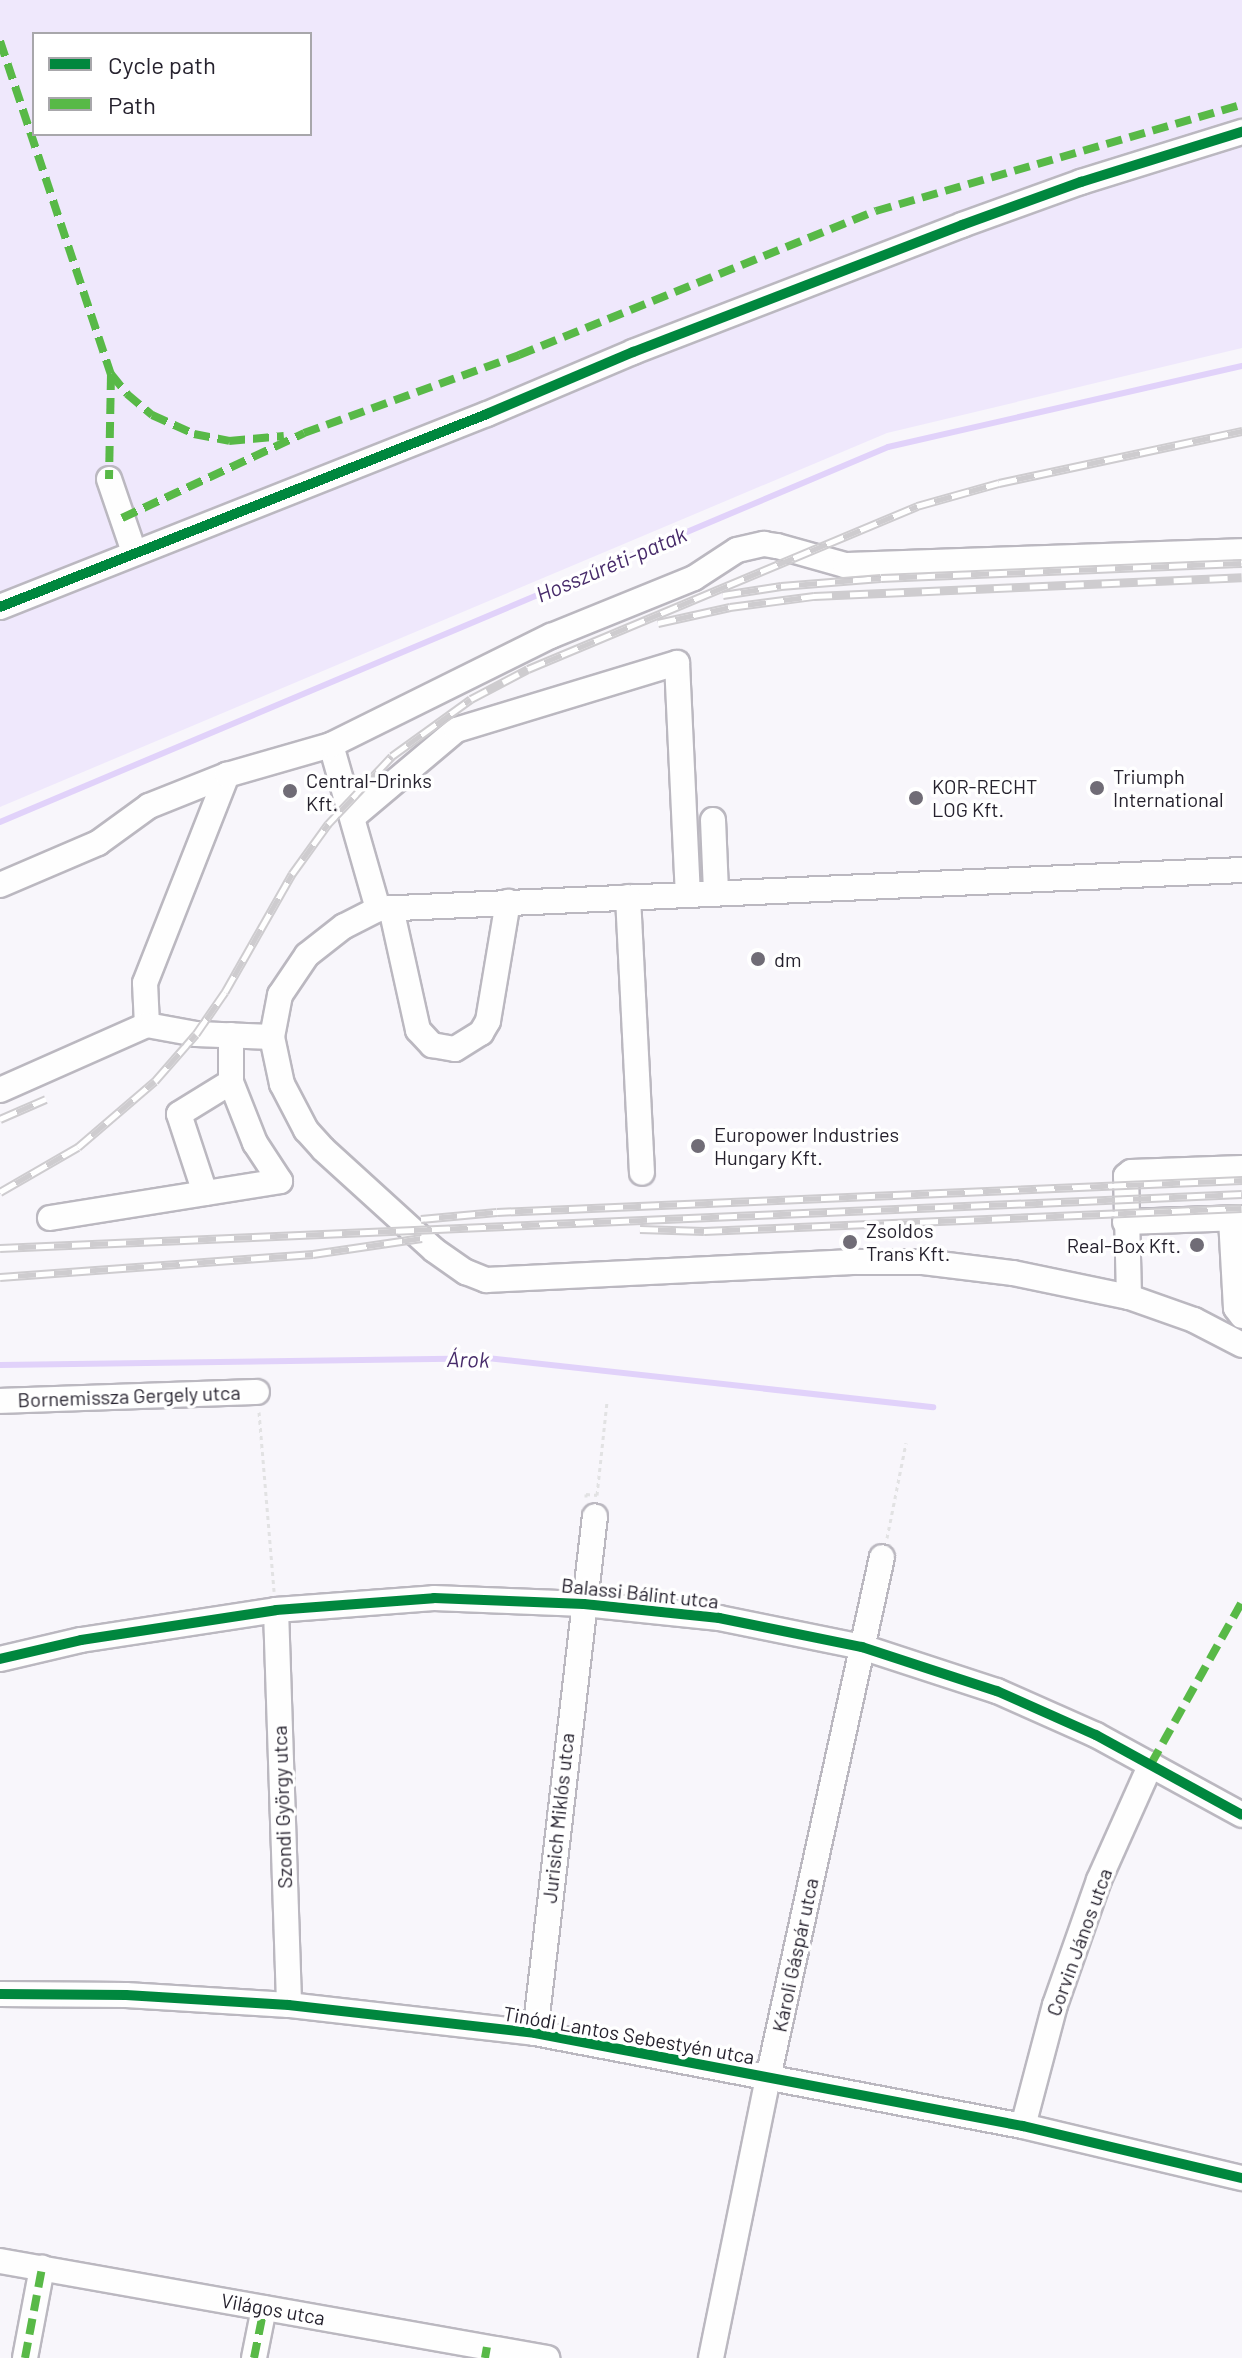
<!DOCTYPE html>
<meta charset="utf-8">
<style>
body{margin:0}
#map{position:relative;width:1242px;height:2358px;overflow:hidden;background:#f8f6fb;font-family:Barlow,sans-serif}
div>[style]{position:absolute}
.green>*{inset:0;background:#efe8fc}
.stream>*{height:6px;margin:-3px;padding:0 3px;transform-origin:3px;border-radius:3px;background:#e1d2fa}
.path>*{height:3px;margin-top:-1.5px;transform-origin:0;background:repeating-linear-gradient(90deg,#e2e2e3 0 4px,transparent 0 8px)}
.roads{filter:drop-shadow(2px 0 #bbb8c0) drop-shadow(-2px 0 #bbb8c0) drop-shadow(0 2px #bbb8c0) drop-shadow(0 -2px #bbb8c0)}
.minor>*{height:24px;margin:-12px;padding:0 12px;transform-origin:12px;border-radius:12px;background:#fefefe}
.rail>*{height:9px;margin-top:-4.5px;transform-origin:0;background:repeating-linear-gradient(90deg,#fff 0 18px,#cecccf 0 36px);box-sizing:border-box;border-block:2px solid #cecccf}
.quiet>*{height:8px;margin-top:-4px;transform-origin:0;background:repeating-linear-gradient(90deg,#58b947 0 16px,transparent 0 24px)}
.cycleway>*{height:10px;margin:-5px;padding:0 5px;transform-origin:5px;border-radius:5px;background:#00873e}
.dots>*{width:22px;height:22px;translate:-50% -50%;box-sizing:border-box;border:4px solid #fff;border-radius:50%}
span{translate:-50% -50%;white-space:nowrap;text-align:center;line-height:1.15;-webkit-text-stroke:7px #fff;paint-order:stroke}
.poi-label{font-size:20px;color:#26222e}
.left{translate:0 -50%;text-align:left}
.right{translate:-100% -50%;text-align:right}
.street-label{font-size:20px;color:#26222e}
.water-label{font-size:22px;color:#472b6a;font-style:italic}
.legend{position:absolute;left:32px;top:32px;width:280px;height:104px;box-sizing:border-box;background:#fff;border:2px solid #a8a7ab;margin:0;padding:10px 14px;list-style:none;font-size:24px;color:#26222e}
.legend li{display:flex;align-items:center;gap:16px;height:40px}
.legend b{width:40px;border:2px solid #a8a7ab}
</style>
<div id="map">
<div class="green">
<div style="clip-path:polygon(evenodd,0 0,1242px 0,1242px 348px,887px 433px,0 807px,0 0,34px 34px,310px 34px,310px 134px,34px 134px,34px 34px)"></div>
</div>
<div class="stream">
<div style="left:0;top:822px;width:964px;rotate:-22.89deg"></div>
<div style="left:888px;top:447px;width:363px;rotate:-12.9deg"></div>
<div style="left:0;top:1365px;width:487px;rotate:-0.8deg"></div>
<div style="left:487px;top:1358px;width:449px;rotate:6.3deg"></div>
</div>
<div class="path">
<div style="left:259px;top:1412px;width:180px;rotate:85.2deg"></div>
<div style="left:586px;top:1497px;width:3px;rotate:-90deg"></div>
<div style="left:586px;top:1494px;width:11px;rotate:5deg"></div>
<div style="left:597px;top:1495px;width:95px;rotate:-83.9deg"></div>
<div style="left:887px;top:1538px;width:97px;rotate:-78.7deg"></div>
</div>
<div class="roads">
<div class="minor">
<div style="left:109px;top:479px;width:77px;rotate:71.1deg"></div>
<div style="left:0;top:607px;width:524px;rotate:-21.62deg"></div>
<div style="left:487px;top:414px;width:159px;rotate:-23deg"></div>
<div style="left:633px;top:352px;width:353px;rotate:-21.1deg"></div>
<div style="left:962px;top:225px;width:127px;rotate:-19.9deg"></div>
<div style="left:1081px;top:182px;width:169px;rotate:-17.3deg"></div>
<div style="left:331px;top:745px;width:171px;rotate:74deg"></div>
<div style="left:354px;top:816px;width:133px;rotate:-40.1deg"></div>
<div style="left:456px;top:730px;width:231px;rotate:-16.9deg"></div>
<div style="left:677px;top:663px;width:231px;rotate:87.3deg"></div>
<div style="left:713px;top:820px;width:72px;rotate:87.6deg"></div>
<div style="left:1242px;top:870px;width:865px;rotate:177.42deg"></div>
<div style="left:378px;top:909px;width:38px;rotate:153deg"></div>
<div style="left:344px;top:926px;width:47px;rotate:141.9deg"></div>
<div style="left:307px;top:955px;width:48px;rotate:124deg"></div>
<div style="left:280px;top:995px;width:43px;rotate:100.8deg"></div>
<div style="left:272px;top:1037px;width:48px;rotate:78deg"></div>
<div style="left:282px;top:1084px;width:52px;rotate:62.4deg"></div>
<div style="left:306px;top:1130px;width:25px;rotate:48deg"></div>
<div style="left:323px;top:1149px;width:150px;rotate:42.3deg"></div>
<div style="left:434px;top:1250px;width:39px;rotate:35deg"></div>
<div style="left:466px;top:1272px;width:22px;rotate:22deg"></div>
<div style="left:486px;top:1280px;width:372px;rotate:-2.8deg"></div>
<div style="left:858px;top:1262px;width:65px"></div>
<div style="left:923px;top:1262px;width:91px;rotate:7deg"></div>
<div style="left:1013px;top:1273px;width:118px;rotate:11.7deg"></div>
<div style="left:1129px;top:1297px;width:69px;rotate:19.5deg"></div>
<div style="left:1194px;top:1320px;width:54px;rotate:27.5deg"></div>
<div style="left:0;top:885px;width:107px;rotate:-23.2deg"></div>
<div style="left:98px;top:843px;width:63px;rotate:-36deg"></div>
<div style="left:149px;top:806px;width:84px;rotate:-21.7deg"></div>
<div style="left:628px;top:897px;width:276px;rotate:87.1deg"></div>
<div style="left:391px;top:908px;width:125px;rotate:77.5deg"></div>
<div style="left:418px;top:1030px;width:21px;rotate:47deg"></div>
<div style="left:432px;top:1045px;width:23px;rotate:10deg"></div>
<div style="left:455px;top:1049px;width:31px;rotate:-32deg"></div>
<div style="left:481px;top:1033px;width:14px;rotate:-60deg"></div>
<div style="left:488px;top:1021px;width:121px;rotate:-80.5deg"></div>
<div style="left:147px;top:1025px;width:42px;rotate:-92.7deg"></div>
<div style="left:145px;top:983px;width:224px;rotate:-68.5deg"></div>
<div style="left:227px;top:775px;width:108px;rotate:-16.1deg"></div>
<div style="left:331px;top:745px;width:246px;rotate:-26.4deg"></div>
<div style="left:551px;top:636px;width:154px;rotate:-22.1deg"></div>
<div style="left:694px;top:578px;width:51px;rotate:-33.1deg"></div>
<div style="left:737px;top:550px;width:28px;rotate:-13deg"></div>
<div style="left:764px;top:544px;width:13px;rotate:9deg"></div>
<div style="left:777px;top:546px;width:71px;rotate:15.6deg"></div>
<div style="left:845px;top:565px;width:397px;rotate:-2deg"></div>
<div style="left:0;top:1090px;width:161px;rotate:-23.9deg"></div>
<div style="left:147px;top:1025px;width:50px;rotate:10.4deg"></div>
<div style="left:196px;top:1034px;width:76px;rotate:2.3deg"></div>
<div style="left:205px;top:1193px;width:83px;rotate:-108.2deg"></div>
<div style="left:179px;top:1114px;width:61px;rotate:-31.6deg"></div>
<div style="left:50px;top:1218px;width:233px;rotate:-9.1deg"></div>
<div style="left:280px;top:1181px;width:45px;rotate:-123.3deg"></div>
<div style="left:255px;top:1143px;width:66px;rotate:-111.5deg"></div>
<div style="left:231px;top:1082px;width:47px;rotate:-90deg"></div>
<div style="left:1231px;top:1219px;width:89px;rotate:86.8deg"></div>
<div style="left:1236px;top:1308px;width:10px;rotate:53deg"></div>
<div style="left:1125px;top:1222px;width:117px;rotate:-2deg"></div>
<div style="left:1129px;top:1297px;width:121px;rotate:-91.4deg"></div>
<div style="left:1126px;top:1176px;width:6px;rotate:-39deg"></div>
<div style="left:1131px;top:1172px;width:111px;rotate:-2.1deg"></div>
<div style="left:0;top:1401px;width:257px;rotate:-2deg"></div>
<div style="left:276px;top:1610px;width:395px;rotate:88.1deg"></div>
<div style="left:0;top:1659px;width:83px;rotate:-13.2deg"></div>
<div style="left:81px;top:1640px;width:197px;rotate:-8.7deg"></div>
<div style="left:276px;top:1610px;width:158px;rotate:-4.3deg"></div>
<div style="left:434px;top:1598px;width:150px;rotate:2.3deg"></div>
<div style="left:584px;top:1604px;width:136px;rotate:5.9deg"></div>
<div style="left:719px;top:1618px;width:146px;rotate:11.5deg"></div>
<div style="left:862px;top:1647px;width:142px;rotate:18.1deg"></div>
<div style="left:997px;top:1691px;width:108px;rotate:24deg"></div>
<div style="left:1096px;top:1735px;width:166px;rotate:28.7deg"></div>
<div style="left:0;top:1994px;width:126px;rotate:0.5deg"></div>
<div style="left:126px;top:1995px;width:163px;rotate:3.5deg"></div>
<div style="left:289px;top:2005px;width:248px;rotate:6.5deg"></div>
<div style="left:535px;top:2033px;width:497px;rotate:10.8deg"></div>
<div style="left:1023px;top:2126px;width:225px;rotate:13.4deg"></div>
<div style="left:535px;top:2033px;width:520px;rotate:-83.38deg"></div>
<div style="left:1023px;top:2126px;width:125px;rotate:-75.2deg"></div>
<div style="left:1055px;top:2005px;width:133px;rotate:-70.6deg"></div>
<div style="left:1099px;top:1880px;width:127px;rotate:-65.9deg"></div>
<div style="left:0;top:2261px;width:556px;rotate:10.06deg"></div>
<div style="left:25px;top:2358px;width:92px;rotate:-79.3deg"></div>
<div style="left:254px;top:2358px;width:51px;rotate:-78.7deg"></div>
<div style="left:711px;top:2358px;width:286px;rotate:-78.5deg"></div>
<div style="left:768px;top:2078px;width:533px;rotate:-77.66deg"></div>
</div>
</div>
<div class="rail">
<div style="left:723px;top:595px;width:59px;rotate:-8.8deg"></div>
<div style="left:781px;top:586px;width:100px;rotate:-4.6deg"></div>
<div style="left:881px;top:578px;width:361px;rotate:-2.4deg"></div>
<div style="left:658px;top:623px;width:74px;rotate:-12.5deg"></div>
<div style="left:730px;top:607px;width:85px;rotate:-7.5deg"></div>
<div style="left:814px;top:596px;width:428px;rotate:-2.5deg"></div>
<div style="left:0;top:1119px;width:50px;rotate:-23.5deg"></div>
<div style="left:0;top:1192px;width:90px;rotate:-30deg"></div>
<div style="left:78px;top:1147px;width:101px;rotate:-40.6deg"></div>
<div style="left:155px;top:1081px;width:62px;rotate:-48.9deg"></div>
<div style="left:196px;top:1034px;width:51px;rotate:-55.4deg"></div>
<div style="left:225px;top:992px;width:136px;rotate:-60.4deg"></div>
<div style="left:292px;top:874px;width:62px;rotate:-54.2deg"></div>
<div style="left:328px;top:824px;width:93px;rotate:-46.7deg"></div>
<div style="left:392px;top:756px;width:97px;rotate:-35.8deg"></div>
<div style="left:471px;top:699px;width:64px;rotate:-27.8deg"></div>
<div style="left:528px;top:669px;width:422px;rotate:-22.7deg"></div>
<div style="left:917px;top:506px;width:85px;rotate:-15.7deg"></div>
<div style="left:999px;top:483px;width:249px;rotate:-12.1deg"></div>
<div style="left:421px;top:1219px;width:76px;rotate:-5.3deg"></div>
<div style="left:497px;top:1212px;width:746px;rotate:-2.46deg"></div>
<div style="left:640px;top:1229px;width:64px;rotate:1.8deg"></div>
<div style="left:704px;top:1231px;width:538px;rotate:-2.45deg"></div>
<div style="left:0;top:1248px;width:1243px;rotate:-2.49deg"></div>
<div style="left:0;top:1277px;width:314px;rotate:-4.2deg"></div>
<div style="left:313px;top:1254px;width:110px;rotate:-8.4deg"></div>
</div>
<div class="quiet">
<div style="left:0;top:41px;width:351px;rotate:71.6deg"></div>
<div style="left:111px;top:374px;width:105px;rotate:91.1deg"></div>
<div style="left:111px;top:374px;width:26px;rotate:51deg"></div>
<div style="left:127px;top:394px;width:33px;rotate:40deg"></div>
<div style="left:152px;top:415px;width:46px;rotate:24.3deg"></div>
<div style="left:194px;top:434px;width:36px;rotate:11deg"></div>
<div style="left:229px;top:441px;width:55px;rotate:-5.2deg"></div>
<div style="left:122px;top:518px;width:201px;rotate:-25deg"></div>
<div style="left:304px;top:433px;width:229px;rotate:-19.9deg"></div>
<div style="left:519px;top:355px;width:385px;rotate:-22deg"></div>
<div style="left:876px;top:211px;width:381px;rotate:-16.2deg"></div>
<div style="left:1151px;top:1764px;width:186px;rotate:-60.7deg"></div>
<div style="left:25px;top:2358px;width:92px;rotate:-79.3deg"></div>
<div style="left:254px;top:2358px;width:51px;rotate:-78.7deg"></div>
<div style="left:485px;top:2358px;width:11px;rotate:-80deg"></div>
</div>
<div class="cycleway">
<div style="left:0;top:607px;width:524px;rotate:-21.62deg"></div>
<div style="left:487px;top:414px;width:159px;rotate:-23deg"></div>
<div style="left:633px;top:352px;width:353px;rotate:-21.1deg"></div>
<div style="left:962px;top:225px;width:127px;rotate:-19.9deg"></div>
<div style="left:1081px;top:182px;width:169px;rotate:-17.3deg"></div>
<div style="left:0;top:1659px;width:83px;rotate:-13.2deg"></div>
<div style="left:81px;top:1640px;width:197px;rotate:-8.7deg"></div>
<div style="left:276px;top:1610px;width:158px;rotate:-4.3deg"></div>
<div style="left:434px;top:1598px;width:150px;rotate:2.3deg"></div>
<div style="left:584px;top:1604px;width:136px;rotate:5.9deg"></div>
<div style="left:719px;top:1618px;width:146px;rotate:11.5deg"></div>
<div style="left:862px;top:1647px;width:142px;rotate:18.1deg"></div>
<div style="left:997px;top:1691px;width:108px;rotate:24deg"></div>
<div style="left:1096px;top:1735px;width:166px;rotate:28.7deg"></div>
<div style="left:0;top:1994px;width:126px;rotate:0.5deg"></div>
<div style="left:126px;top:1995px;width:163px;rotate:3.5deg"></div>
<div style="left:289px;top:2005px;width:248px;rotate:6.5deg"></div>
<div style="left:535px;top:2033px;width:497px;rotate:10.8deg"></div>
<div style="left:1023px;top:2126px;width:225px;rotate:13.4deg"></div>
</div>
<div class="dots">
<div style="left:1097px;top:788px;background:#706c76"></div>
<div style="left:290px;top:791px;background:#706c76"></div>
<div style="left:916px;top:798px;background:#706c76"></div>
<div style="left:758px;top:959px;background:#706c76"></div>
<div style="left:698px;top:1146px;background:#706c76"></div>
<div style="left:850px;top:1242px;background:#706c76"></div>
<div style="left:1197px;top:1245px;background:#706c76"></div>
</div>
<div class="poi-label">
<span class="left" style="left:1113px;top:788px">Triumph<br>International</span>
<span class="left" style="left:306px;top:792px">Central-Drinks<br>Kft.</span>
<span class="left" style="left:932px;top:798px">KOR-RECHT<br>LOG Kft.</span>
<span class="left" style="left:774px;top:959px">dm</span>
<span class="left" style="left:714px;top:1146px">Europower Industries<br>Hungary Kft.</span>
<span class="left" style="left:866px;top:1242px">Zsoldos<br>Trans Kft.</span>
<span class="right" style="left:1181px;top:1245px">Real-Box Kft.</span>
</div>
<div class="street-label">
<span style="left:129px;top:1396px;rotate:-2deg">Bornemissza Gergely utca</span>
<span style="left:640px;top:1593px;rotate:6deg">Balassi Bálint utca</span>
<span style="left:282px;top:1807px;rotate:-92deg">Szondi György utca</span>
<span style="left:558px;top:1818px;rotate:-84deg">Jurisich Miklós utca</span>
<span style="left:1079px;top:1942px;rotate:-70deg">Corvin János utca</span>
<span style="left:795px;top:1955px;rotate:-78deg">Károli Gáspár utca</span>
<span style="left:629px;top:2035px;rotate:10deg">Tinódi Lantos Sebestyén utca</span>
<span style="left:273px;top:2309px;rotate:10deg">Világos utca</span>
</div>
<div class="water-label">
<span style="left:611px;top:564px;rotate:-23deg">Hosszúréti-patak</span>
<span style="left:468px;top:1359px;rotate:1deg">Árok</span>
</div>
<ul class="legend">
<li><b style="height:10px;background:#00873e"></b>Cycle path</li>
<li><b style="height:10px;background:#58b947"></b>Path</li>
</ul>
</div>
